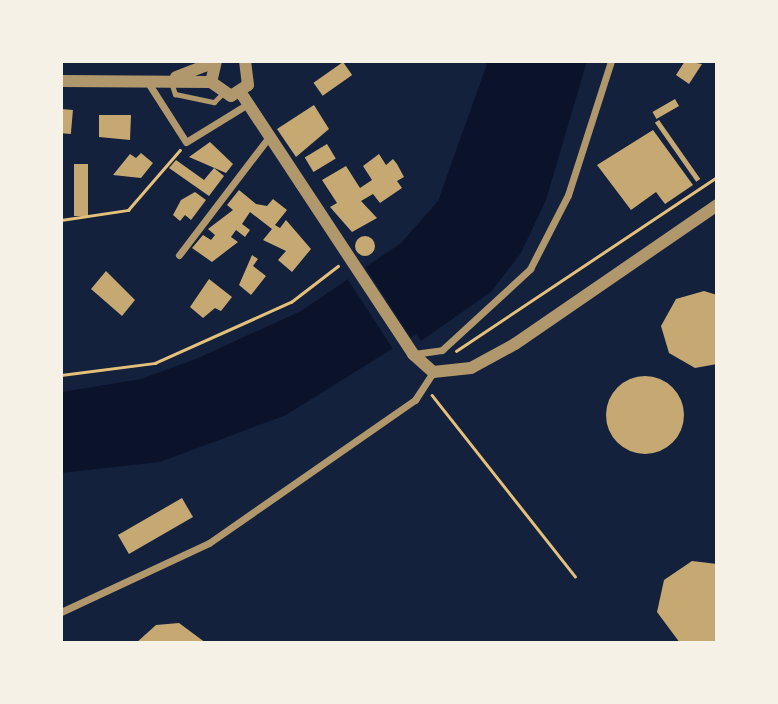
<!DOCTYPE html>
<style>
body{margin:0}
#map{position:relative;width:778px;height:704px;overflow:hidden;background:#14213d;font-family:Rubik,sans-serif}
div>[style]{position:absolute}
.water>*{inset:0;background:#0b132b}
.pier>*{inset:0;background:#14213d;transform-origin:0 0}
.building>*{inset:0;background:#c6a872;transform-origin:0 0}
.round{border-radius:50%}
.path>*{height:2.5px;margin:-1.25px;padding:0 1.25px;transform-origin:1.25px;border-radius:1.25px;background:#e5c07b}
.service>*{height:5px;margin:-2.5px;padding:0 2.5px;transform-origin:2.5px;border-radius:2.5px;background:#b1986c}
.minor>*{height:7px;margin:-3.5px;padding:0 3.5px;transform-origin:3.5px;border-radius:3.5px;background:#b1986c}
.tertiary>*{height:12px;margin:-6px;padding:0 6px;transform-origin:6px;border-radius:6px;background:#b1986c}
span{translate:-50% -50%;white-space:nowrap;text-align:center;line-height:1.15;-webkit-text-stroke:6px #f6f1e7;paint-order:stroke}
.frame{position:absolute;inset:0;border:63px solid #f6f1e7;pointer-events:none}
</style>
<div id="map">
<div class="water">
<div style="clip-path:polygon(488px 61px,587px 61px,546px 200px,521px 253px,491px 292px,421px 341px,416px 334px,286px 415px,160px 462px,61px 473px,61px 392px,141px 379px,198px 358px,301px 311px,401px 243px,438px 201px)"></div>
</div>
<div class="pier">
<div style="left:363px;top:264px;width:91px;height:21px;rotate:57deg"></div>
</div>
<div class="building">
<div style="clip-path:polygon(685px 61px,702px 64px,689px 84px,676px 75px)"></div>
<div style="left:343px;top:62px;width:16px;height:36px;rotate:55deg"></div>
<div style="left:675px;top:99px;width:8px;height:26px;rotate:60deg"></div>
<div style="clip-path:polygon(314px 105px,329px 129px,296px 157px,277px 129px)"></div>
<div style="left:61px;top:109px;width:12px;height:24px;rotate:5deg"></div>
<div style="clip-path:polygon(99px 115px,131px 115px,130px 140px,99px 137px)"></div>
<div style="left:659px;top:120px;width:72px;height:5px;rotate:55deg"></div>
<div style="clip-path:polygon(653px 130px,693px 185px,665px 204px,656px 192px,631px 210px,597px 165px)"></div>
<div style="clip-path:polygon(210px 142px,233px 164px,226px 173px,189px 157px)"></div>
<div style="left:327px;top:144px;width:17px;height:26px;rotate:59deg"></div>
<div style="clip-path:polygon(141px 153px,153px 163px,141px 178px,113px 175px,130px 154px,136px 158px)"></div>
<div style="clip-path:polygon(379px 154px,386px 165px,393px 159px,397px 164px,404px 177px,397px 181px,402px 188px,380px 203px,373px 194px,361px 201px,377px 218px,352px 232px,330px 207px,337px 203px,322px 180px,346px 166px,360px 188px,372px 180px,363px 166px)"></div>
<div style="clip-path:polygon(176px 160px,204px 180px,214px 168px,224px 176px,209px 196px,169px 168px)"></div>
<div style="left:74px;top:164px;width:14px;height:52px"></div>
<div style="clip-path:polygon(239px 190px,256px 204px,267px 206px,273px 199px,287px 210px,275px 225px,280px 228px,286px 220px,311px 249px,292px 272px,278px 260px,286px 251px,263px 240px,272px 229px,250px 212px,242px 224px,250px 230px,245px 237px,236px 230px,231px 237px,238px 242px,212px 262px,192px 248px,203px 235px,211px 240px,215px 235px,208px 229px,233px 210px,227px 205px)"></div>
<div style="clip-path:polygon(195px 192px,206px 200px,191px 220px,185px 215px,180px 221px,173px 215px,181px 200px)"></div>
<div class="round" style="left:355px;top:236px;width:20px;height:20px"></div>
<div style="clip-path:polygon(252px 255px,258px 259px,253px 266px,266px 276px,251px 295px,239px 285px)"></div>
<div style="clip-path:polygon(106px 271px,135px 300px,122px 316px,91px 289px)"></div>
<div style="clip-path:polygon(209px 279px,232px 297px,221px 311px,215px 308px,203px 318px,190px 307px)"></div>
<div style="clip-path:polygon(704px 291px,717px 295px,717px 364px,695px 368px,669px 353px,661px 326px,676px 299px)"></div>
<div class="round" style="left:606px;top:376px;width:78px;height:78px"></div>
<div style="left:182px;top:498px;width:22px;height:74px;rotate:60deg"></div>
<div style="clip-path:polygon(692px 561px,717px 564px,717px 643px,680px 643px,657px 612px,664px 580px)"></div>
<div style="clip-path:polygon(179px 623px,206px 643px,136px 643px,156px 625px)"></div>
</div>
<div class="path">
<div style="left:61px;top:220px;width:68px;rotate:-8.5deg"></div>
<div style="left:128px;top:210px;width:79px;rotate:-49.1deg"></div>
<div style="left:456px;top:351px;width:314px;rotate:-33.7deg"></div>
<div style="left:61px;top:375px;width:95px;rotate:-7.3deg"></div>
<div style="left:155px;top:363px;width:149px;rotate:-24.2deg"></div>
<div style="left:291px;top:302px;width:59px;rotate:-37.5deg"></div>
<div style="left:432px;top:395px;width:231px;rotate:51.7deg"></div>
</div>
<div class="service">
<div style="left:171px;top:82px;width:13px;rotate:72deg"></div>
<div style="left:175px;top:94px;width:40px;rotate:12deg"></div>
<div style="left:214px;top:102px;width:11px;rotate:-45deg"></div>
</div>
<div class="minor">
<div style="left:147px;top:81px;width:72px;rotate:57.4deg"></div>
<div style="left:186px;top:142px;width:73px;rotate:-31.5deg"></div>
<div style="left:179px;top:255px;width:148px;rotate:-52.7deg"></div>
<div style="left:414px;top:354px;width:28px;rotate:-8deg"></div>
<div style="left:442px;top:350px;width:120px;rotate:-42.6deg"></div>
<div style="left:530px;top:269px;width:83px;rotate:-62.8deg"></div>
<div style="left:568px;top:195px;width:141px;rotate:-72.2deg"></div>
<div style="left:61px;top:612px;width:163px;rotate:-25deg"></div>
<div style="left:209px;top:543px;width:251px;rotate:-34.8deg"></div>
<div style="left:415px;top:400px;width:33px;rotate:-57deg"></div>
</div>
<div class="tertiary">
<div style="left:216px;top:61px;width:22px;rotate:103deg"></div>
<div style="left:211px;top:82px;width:24px;rotate:35deg"></div>
<div style="left:231px;top:96px;width:20px;rotate:-33deg"></div>
<div style="left:248px;top:85px;width:24px;rotate:-97deg"></div>
<div style="left:176px;top:77px;width:42px;rotate:-21deg"></div>
<div style="left:61px;top:81px;width:150px;rotate:0.4deg"></div>
<div style="left:241px;top:93px;width:313px;rotate:56.6deg"></div>
<div style="left:413px;top:354px;width:27px;rotate:42deg"></div>
<div style="left:433px;top:372px;width:38px;rotate:-6deg"></div>
<div style="left:471px;top:368px;width:50px;rotate:-28.6deg"></div>
<div style="left:515px;top:344px;width:245px;rotate:-34.5deg"></div>
</div>
<div class="frame"></div>
</div>
